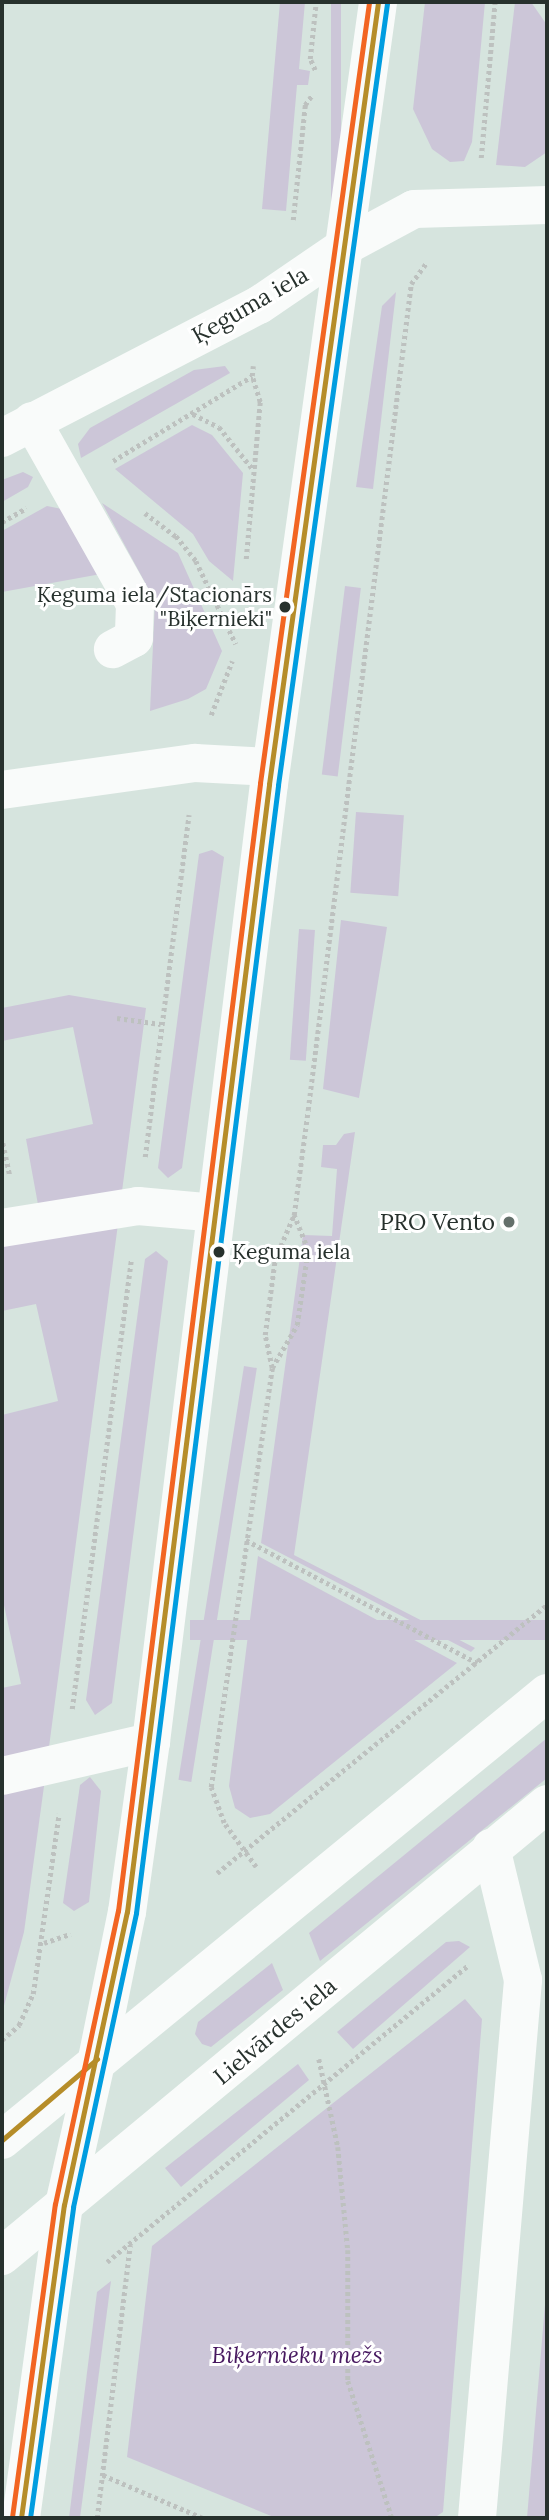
<!DOCTYPE html>
<meta charset="utf-8">
<style>
body{margin:0}
#map{position:relative;width:549px;height:2520px;overflow:hidden;background:#d6e4de;font-family:Lora,serif}
div>[style]{position:absolute}
.green>*{inset:0;background:#ccc6d8;transform-origin:0 0}
.path>*{height:4.5px;margin-top:-2.25px;transform-origin:0;background:repeating-linear-gradient(90deg,#bdc1bf 0 3.5px,transparent 0 7px)}
.minor>*{height:38px;margin:-19px;padding:0 19px;transform-origin:19px;border-radius:19px;background:#f9fbfa}
.major>*{height:38px;margin:-19px;padding:0 19px;transform-origin:19px;border-radius:19px;background:#f9fbfa}
.bus-1>*{height:5px;margin:-2.5px;padding:0 2.5px;transform-origin:2.5px;border-radius:2.5px;background:#b68d29}
.bus-2>*{height:5px;margin:-2.5px;padding:0 2.5px;transform-origin:2.5px;border-radius:2.5px;background:#009de0}
.bus-3>*{height:5px;margin:-2.5px;padding:0 2.5px;transform-origin:2.5px;border-radius:2.5px;background:#f26522}
.dots>*{width:19px;height:19px;translate:-50% -50%;box-sizing:border-box;border:4px solid #fff;border-radius:50%}
span{translate:-50% -50%;white-space:nowrap;text-align:center;line-height:1.15;-webkit-text-stroke:6px #fff;paint-order:stroke}
.bus-label{font-size:21px;color:#27312d}
.right{translate:-100% -50%;text-align:right}
.left{translate:0 -50%;text-align:left}
.street-label{font-size:23px;color:#27312d}
.poi-label{font-size:23px;color:#27312d}
.park-label{font-size:23px;color:#481960;font-style:italic}
.frame{position:absolute;inset:0;border:4px solid #27312d;pointer-events:none}
</style>
<div id="map">
<div class="green">
<div style="clip-path:polygon(280px 2px,305px 2px,299px 69px,310px 71px,308px 85px,297px 85px,286px 211px,262px 209px)"></div>
<div style="left:331px;top:2px;width:10px;height:228px"></div>
<div style="clip-path:polygon(425px 2px,485px 2px,472px 142px,464px 161px,450px 162px,432px 149px,413px 109px)"></div>
<div style="clip-path:polygon(515px 2px,531px 2px,547px 25px,547px 152px,525px 167px,496px 165px)"></div>
<div style="clip-path:polygon(396px 292px,373px 489px,356px 487px,382px 306px)"></div>
<div style="clip-path:polygon(225px 366px,230px 373px,81px 458px,78px 444px,90px 428px,194px 370px)"></div>
<div style="clip-path:polygon(192px 425px,212px 435px,243px 473px,233px 581px,209px 561px,193px 534px,115px 469px)"></div>
<div style="clip-path:polygon(23px 472px,33px 477px,28px 487px,2px 502px,2px 480px)"></div>
<div style="clip-path:polygon(102px 503px,178px 553px,222px 651px,206px 689px,188px 699px,150px 711px,155px 601px)"></div>
<div style="clip-path:polygon(47px 506px,62px 509px,101px 574px,2px 592px,2px 531px)"></div>
<div style="left:345px;top:586px;width:16px;height:190px;rotate:7deg"></div>
<div style="left:356px;top:812px;width:48px;height:81px;rotate:4deg"></div>
<div style="clip-path:polygon(212px 850px,224px 857px,182px 1168px,168px 1178px,158px 1168px,199px 854px)"></div>
<div style="clip-path:polygon(341px 920px,387px 927px,359px 1098px,323px 1089px)"></div>
<div style="left:299px;top:929px;width:16px;height:131px;rotate:4deg"></div>
<div style="clip-path:polygon(69px 995px,146px 1008px,121px 1199px,39px 1210px,26px 1139px,93px 1124px,73px 1027px,2px 1041px,2px 1008px)"></div>
<div style="clip-path:polygon(355px 1132px,294px 1555px,475px 1648px,471px 1652px,261px 1543px,303px 1235px,332px 1236px,337px 1169px,321px 1167px,323px 1145px,336px 1145px,344px 1134px)"></div>
<div style="clip-path:polygon(118px 1224px,49px 1747px,2px 1758px,2px 1688px,21px 1684px,2px 1596px,2px 1415px,58px 1401px,36px 1304px,2px 1311px,2px 1242px)"></div>
<div style="clip-path:polygon(156px 1251px,168px 1261px,112px 1703px,95px 1715px,86px 1700px,145px 1259px)"></div>
<div style="left:244px;top:1366px;width:13px;height:419px;rotate:9deg"></div>
<div style="clip-path:polygon(258px 1556px,457px 1663px,270px 1814px,250px 1818px,235px 1808px,229px 1786px)"></div>
<div style="left:547px;top:1620px;width:20px;height:357px;rotate:90deg"></div>
<div style="clip-path:polygon(547px 1738px,547px 1778px,320px 1961px,309px 1933px)"></div>
<div style="clip-path:polygon(90px 1777px,101px 1791px,89px 1902px,74px 1911px,63px 1903px,80px 1785px)"></div>
<div style="clip-path:polygon(45px 1779px,24px 1932px,2px 2013px,2px 1789px)"></div>
<div style="clip-path:polygon(459px 1941px,470px 1947px,353px 2049px,337px 2032px,446px 1942px)"></div>
<div style="clip-path:polygon(272px 1963px,283px 1990px,211px 2047px,202px 2044px,195px 2034px,198px 2022px)"></div>
<div style="clip-path:polygon(465px 1999px,482px 2019px,443px 2512px,434px 2518px,276px 2518px,127px 2457px,152px 2246px)"></div>
<div style="clip-path:polygon(298px 2064px,309px 2080px,181px 2187px,165px 2168px)"></div>
<div style="clip-path:polygon(111px 2281px,80px 2518px,69px 2518px,97px 2292px)"></div>
<div style="clip-path:polygon(547px 2281px,547px 2518px,527px 2518px)"></div>
</div>
<div class="path">
<div style="left:315px;top:70px;width:12px;rotate:-114deg"></div>
<div style="left:310px;top:59px;width:57px;rotate:-84deg"></div>
<div style="left:481px;top:158px;width:157px;rotate:-84.9deg"></div>
<div style="left:293px;top:220px;width:116px;rotate:-84deg"></div>
<div style="left:305px;top:105px;width:12px;rotate:-55deg"></div>
<div style="left:193px;top:414px;width:29px;rotate:27deg"></div>
<div style="left:219px;top:427px;width:53px;rotate:51.2deg"></div>
<div style="left:113px;top:461px;width:163px;rotate:-31.4deg"></div>
<div style="left:252px;top:376px;width:10px;rotate:-84deg"></div>
<div style="left:145px;top:513px;width:39px;rotate:37deg"></div>
<div style="left:176px;top:536px;width:32px;rotate:51deg"></div>
<div style="left:196px;top:561px;width:92px;rotate:64.3deg"></div>
<div style="left:2px;top:522px;width:28px;rotate:-30deg"></div>
<div style="left:246px;top:559px;width:158px;rotate:-84.9deg"></div>
<div style="left:260px;top:402px;width:27px;rotate:-107deg"></div>
<div style="left:211px;top:715px;width:58px;rotate:-68.7deg"></div>
<div style="left:117px;top:1018px;width:44px;rotate:7.8deg"></div>
<div style="left:3px;top:1143px;width:33px;rotate:78deg"></div>
<div style="left:145px;top:1157px;width:345px;rotate:-82.7deg"></div>
<div style="left:272px;top:1368px;width:50px;rotate:-59.8deg"></div>
<div style="left:297px;top:1325px;width:76px;rotate:-81.7deg"></div>
<div style="left:308px;top:1250px;width:38px;rotate:-112deg"></div>
<div style="left:246px;top:1540px;width:262px;rotate:28deg"></div>
<div style="left:72px;top:1709px;width:454px;rotate:-82.5deg"></div>
<div style="left:256px;top:1867px;width:54px;rotate:-126deg"></div>
<div style="left:224px;top:1823px;width:38px;rotate:-110deg"></div>
<div style="left:211px;top:1787px;width:423px;rotate:-81.7deg"></div>
<div style="left:272px;top:1368px;width:34px;rotate:-102deg"></div>
<div style="left:265px;top:1335px;width:77px;rotate:-82.5deg"></div>
<div style="left:275px;top:1259px;width:48px;rotate:-66.6deg"></div>
<div style="left:294px;top:1215px;width:106px;rotate:-82.4deg"></div>
<div style="left:308px;top:1110px;width:832px;rotate:-82.89deg"></div>
<div style="left:411px;top:284px;width:27px;rotate:-54deg"></div>
<div style="left:217px;top:1873px;width:425px;rotate:-39.1deg"></div>
<div style="left:44px;top:1943px;width:28px;rotate:-19deg"></div>
<div style="left:2px;top:2040px;width:23px;rotate:-41deg"></div>
<div style="left:19px;top:2025px;width:34px;rotate:-66deg"></div>
<div style="left:33px;top:1994px;width:182px;rotate:-81.8deg"></div>
<div style="left:319px;top:2059px;width:90px;rotate:77.8deg"></div>
<div style="left:338px;top:2147px;width:103px;rotate:84.5deg"></div>
<div style="left:348px;top:2250px;width:131px;rotate:90deg"></div>
<div style="left:348px;top:2381px;width:144px;rotate:72.2deg"></div>
<div style="left:107px;top:2262px;width:467px;rotate:-39.4deg"></div>
<div style="left:103px;top:2475px;width:109px;rotate:23.3deg"></div>
<div style="left:97px;top:2518px;width:275px;rotate:-83.1deg"></div>
</div>
<div class="minor">
<div style="left:32px;top:421px;width:210px;rotate:60.6deg"></div>
<div style="left:135px;top:604px;width:34px;rotate:92deg"></div>
<div style="left:134px;top:638px;width:24px;rotate:152deg"></div>
<div style="left:2px;top:438px;width:289px;rotate:-27.4deg"></div>
<div style="left:259px;top:305px;width:107px;rotate:-34.3deg"></div>
<div style="left:347px;top:245px;width:76px;rotate:-28.2deg"></div>
<div style="left:414px;top:209px;width:133px;rotate:-1.7deg"></div>
<div style="left:2px;top:790px;width:195px;rotate:-8deg"></div>
<div style="left:195px;top:763px;width:76px;rotate:3deg"></div>
<div style="left:2px;top:1228px;width:138px;rotate:-9.2deg"></div>
<div style="left:138px;top:1206px;width:78px;rotate:5.1deg"></div>
<div style="left:2px;top:1776px;width:153px;rotate:-12.9deg"></div>
<div style="left:97px;top:2059px;width:150px;rotate:-78.5deg"></div>
<div style="left:127px;top:1912px;width:172px;rotate:-82deg"></div>
<div style="left:151px;top:1742px;width:965px;rotate:-82.98deg"></div>
<div style="left:269px;top:784px;width:790px;rotate:-82.06deg"></div>
<div style="left:477px;top:2518px;width:540px;rotate:-85.11deg"></div>
<div style="left:523px;top:1980px;width:136px;rotate:-103.6deg"></div>
</div>
<div class="major">
<div style="left:2px;top:2140px;width:705px;rotate:-39.36deg"></div>
<div style="left:2px;top:2256px;width:708px;rotate:-39.67deg"></div>
<div style="left:21px;top:2518px;width:316px;rotate:-82.2deg"></div>
<div style="left:64px;top:2205px;width:150px;rotate:-77.3deg"></div>
</div>
<div class="bus-1">
<div style="left:2px;top:2140px;width:125px;rotate:-40.5deg"></div>
<div style="left:21px;top:2518px;width:316px;rotate:-82.2deg"></div>
<div style="left:64px;top:2205px;width:300px;rotate:-77.9deg"></div>
<div style="left:127px;top:1912px;width:1137px;rotate:-82.82deg"></div>
<div style="left:269px;top:784px;width:790px;rotate:-82.06deg"></div>
</div>
<div class="bus-2">
<div style="left:30px;top:2518px;width:314px;rotate:-82.1deg"></div>
<div style="left:73px;top:2207px;width:301px;rotate:-77.9deg"></div>
<div style="left:136px;top:1913px;width:1137px;rotate:-82.82deg"></div>
<div style="left:278px;top:785px;width:790px;rotate:-82.06deg"></div>
</div>
<div class="bus-3">
<div style="left:12px;top:2517px;width:316px;rotate:-82.2deg"></div>
<div style="left:55px;top:2204px;width:300px;rotate:-77.9deg"></div>
<div style="left:118px;top:1911px;width:1137px;rotate:-82.82deg"></div>
<div style="left:260px;top:783px;width:789px;rotate:-82.05deg"></div>
</div>
<div class="dots">
<div style="left:285px;top:607px;background:#27312d"></div>
<div style="left:509px;top:1222px;background:#64706b"></div>
<div style="left:219px;top:1252px;background:#27312d"></div>
</div>
<div class="bus-label">
<span class="right" style="left:272px;top:607px">Ķeguma iela/Stacionārs<br>"Biķernieki"</span>
<span class="left" style="left:232px;top:1252px">Ķeguma iela</span>
</div>
<div class="street-label">
<span style="left:250px;top:305px;rotate:-30deg">Ķeguma iela</span>
<span style="left:275px;top:2031px;rotate:-40deg">Lielvārdes iela</span>
</div>
<div class="poi-label">
<span class="right" style="left:495px;top:1222px">PRO Vento</span>
</div>
<div class="park-label">
<span style="left:297px;top:2355px">Biķernieku mežs</span>
</div>
<div class="frame"></div>
</div>
